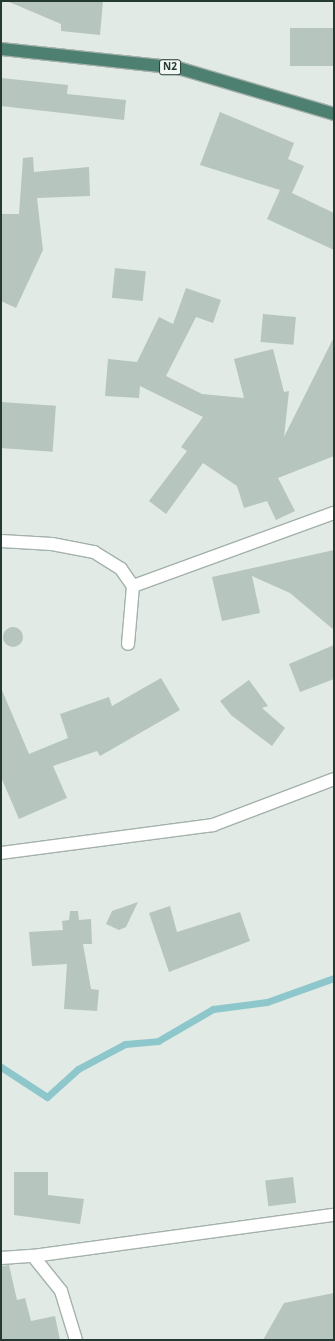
<!DOCTYPE html>
<style>
body{margin:0}
#map{position:relative;width:335px;height:1341px;overflow:hidden;background:#e1eae5;font-family:"Open Sans",sans-serif}
div>[style]{position:absolute}
.stream>*{height:7px;margin:-3.5px;padding:0 3.5px;transform-origin:3.5px;border-radius:3.5px;background:#8dc7cb}
.building>*{inset:0;background:#b6c5be;transform-origin:0 0}
.round{border-radius:50%}
.roads{filter:drop-shadow(1px 0 #a4b1ab) drop-shadow(-1px 0 #a4b1ab) drop-shadow(0 1px #a4b1ab) drop-shadow(0 -1px #a4b1ab)}
.minor>*{height:12px;margin:-6px;padding:0 6px;transform-origin:6px;border-radius:6px;background:#fff}
.trunk>*{height:12px;margin:-6px;padding:0 6px;transform-origin:6px;border-radius:6px;background:#4d8070}
span{translate:-50% -50%;white-space:nowrap;text-align:center;line-height:1.15;-webkit-text-stroke:3.5px #f1f7f3;paint-order:stroke}
.shield-label span{padding:1px 3px;background:#f1f7f3;border:1px solid;border-radius:3px;-webkit-text-stroke-width:0}
.shield-label{font-size:10px;color:#233931;font-weight:700}
.frame{position:absolute;inset:0;border:2px solid #233931;pointer-events:none}
</style>
<div id="map">
<div class="stream">
<div style="left:1px;top:1067px;width:55px;rotate:33.1deg"></div>
<div style="left:47px;top:1097px;width:42px;rotate:-42.1deg"></div>
<div style="left:78px;top:1069px;width:53px;rotate:-28deg"></div>
<div style="left:125px;top:1044px;width:33px;rotate:-5deg"></div>
<div style="left:158px;top:1041px;width:64px;rotate:-30.2deg"></div>
<div style="left:213px;top:1009px;width:54px;rotate:-7.4deg"></div>
<div style="left:267px;top:1002px;width:71px;rotate:-19.7deg"></div>
</div>
<div class="building">
<div style="clip-path:polygon(7px 1px,103px 1px,100px 35px,61px 31px,61px 24px)"></div>
<div style="left:290px;top:28px;width:44px;height:38px"></div>
<div style="clip-path:polygon(1px 78px,68px 85px,67px 94px,126px 100px,124px 120px,1px 106px)"></div>
<div style="clip-path:polygon(220px 112px,294px 143px,288px 159px,304px 166px,292px 193px,334px 213px,334px 250px,267px 219px,280px 190px,200px 165px)"></div>
<div style="clip-path:polygon(33px 157px,34px 172px,89px 167px,90px 196px,37px 198px,43px 250px,16px 308px,1px 301px,1px 214px,19px 214px,23px 158px)"></div>
<div style="left:115px;top:268px;width:31px;height:30px;rotate:6deg"></div>
<div style="clip-path:polygon(186px 288px,221px 300px,213px 323px,196px 317px,166px 376px,202px 394px,244px 398px,234px 359px,273px 349px,284px 392px,289px 391px,284px 437px,334px 337px,334px 456px,278px 478px,295px 511px,276px 520px,267px 501px,244px 508px,237px 486px,203px 463px,166px 514px,149px 501px,187px 451px,181px 447px,203px 417px,140px 386px,139px 398px,105px 396px,108px 359px,137px 362px,159px 317px,173px 324px)"></div>
<div style="left:263px;top:314px;width:33px;height:28px;rotate:5deg"></div>
<div style="left:1px;top:402px;width:55px;height:46px;rotate:4deg"></div>
<div style="clip-path:polygon(334px 550px,334px 630px,290px 593px,252px 576px,260px 613px,222px 621px,212px 577px)"></div>
<div class="round" style="left:3px;top:627px;width:20px;height:20px"></div>
<div style="clip-path:polygon(334px 645px,334px 679px,300px 692px,289px 664px)"></div>
<div style="clip-path:polygon(161px 678px,180px 710px,100px 756px,97px 751px,53px 766px,67px 798px,19px 819px,1px 777px,1px 688px,29px 754px,68px 738px,60px 714px,109px 697px,112px 706px)"></div>
<div style="clip-path:polygon(249px 680px,268px 706px,262px 708px,285px 728px,272px 746px,231px 715px,220px 701px)"></div>
<div style="clip-path:polygon(138px 902px,126px 927px,119px 930px,106px 924px,112px 911px)"></div>
<div style="clip-path:polygon(170px 906px,177px 932px,240px 912px,250px 941px,169px 972px,149px 913px)"></div>
<div style="clip-path:polygon(70px 911px,78px 911px,79px 920px,91px 919px,92px 944px,83px 944px,91px 989px,99px 990px,97px 1011px,64px 1009px,67px 964px,32px 966px,29px 932px,63px 930px,62px 921px,69px 920px)"></div>
<div style="clip-path:polygon(14px 1172px,48px 1172px,48px 1195px,84px 1199px,80px 1224px,14px 1215px)"></div>
<div style="left:293px;top:1177px;width:26px;height:28px;rotate:83deg"></div>
<div style="clip-path:polygon(9px 1265px,17px 1300px,25px 1298px,31px 1321px,55px 1316px,60px 1340px,1px 1340px,1px 1266px)"></div>
<div style="clip-path:polygon(334px 1293px,334px 1340px,263px 1340px,284px 1303px)"></div>
</div>
<div class="roads">
<div class="minor">
<div style="left:1px;top:541px;width:51px;rotate:3.4deg"></div>
<div style="left:52px;top:544px;width:43px;rotate:10.8deg"></div>
<div style="left:94px;top:552px;width:32px;rotate:32deg"></div>
<div style="left:121px;top:569px;width:21px;rotate:55deg"></div>
<div style="left:133px;top:586px;width:58px;rotate:94.9deg"></div>
<div style="left:133px;top:586px;width:214px;rotate:-20deg"></div>
<div style="left:1px;top:853px;width:214px;rotate:-7.5deg"></div>
<div style="left:213px;top:825px;width:129px;rotate:-20.8deg"></div>
<div style="left:33px;top:1256px;width:304px;rotate:-7.8deg"></div>
<div style="left:1px;top:1258px;width:32px;rotate:-4deg"></div>
<div style="left:33px;top:1256px;width:45px;rotate:51.3deg"></div>
<div style="left:61px;top:1291px;width:51px;rotate:73deg"></div>
</div>
<div class="trunk">
<div style="left:1px;top:49px;width:178px;rotate:6.1deg"></div>
<div style="left:178px;top:68px;width:163px;rotate:16.4deg"></div>
</div>
</div>
<div class="shield-label">
<span style="left:170px;top:67px">N2</span>
</div>
<div class="frame"></div>
</div>
